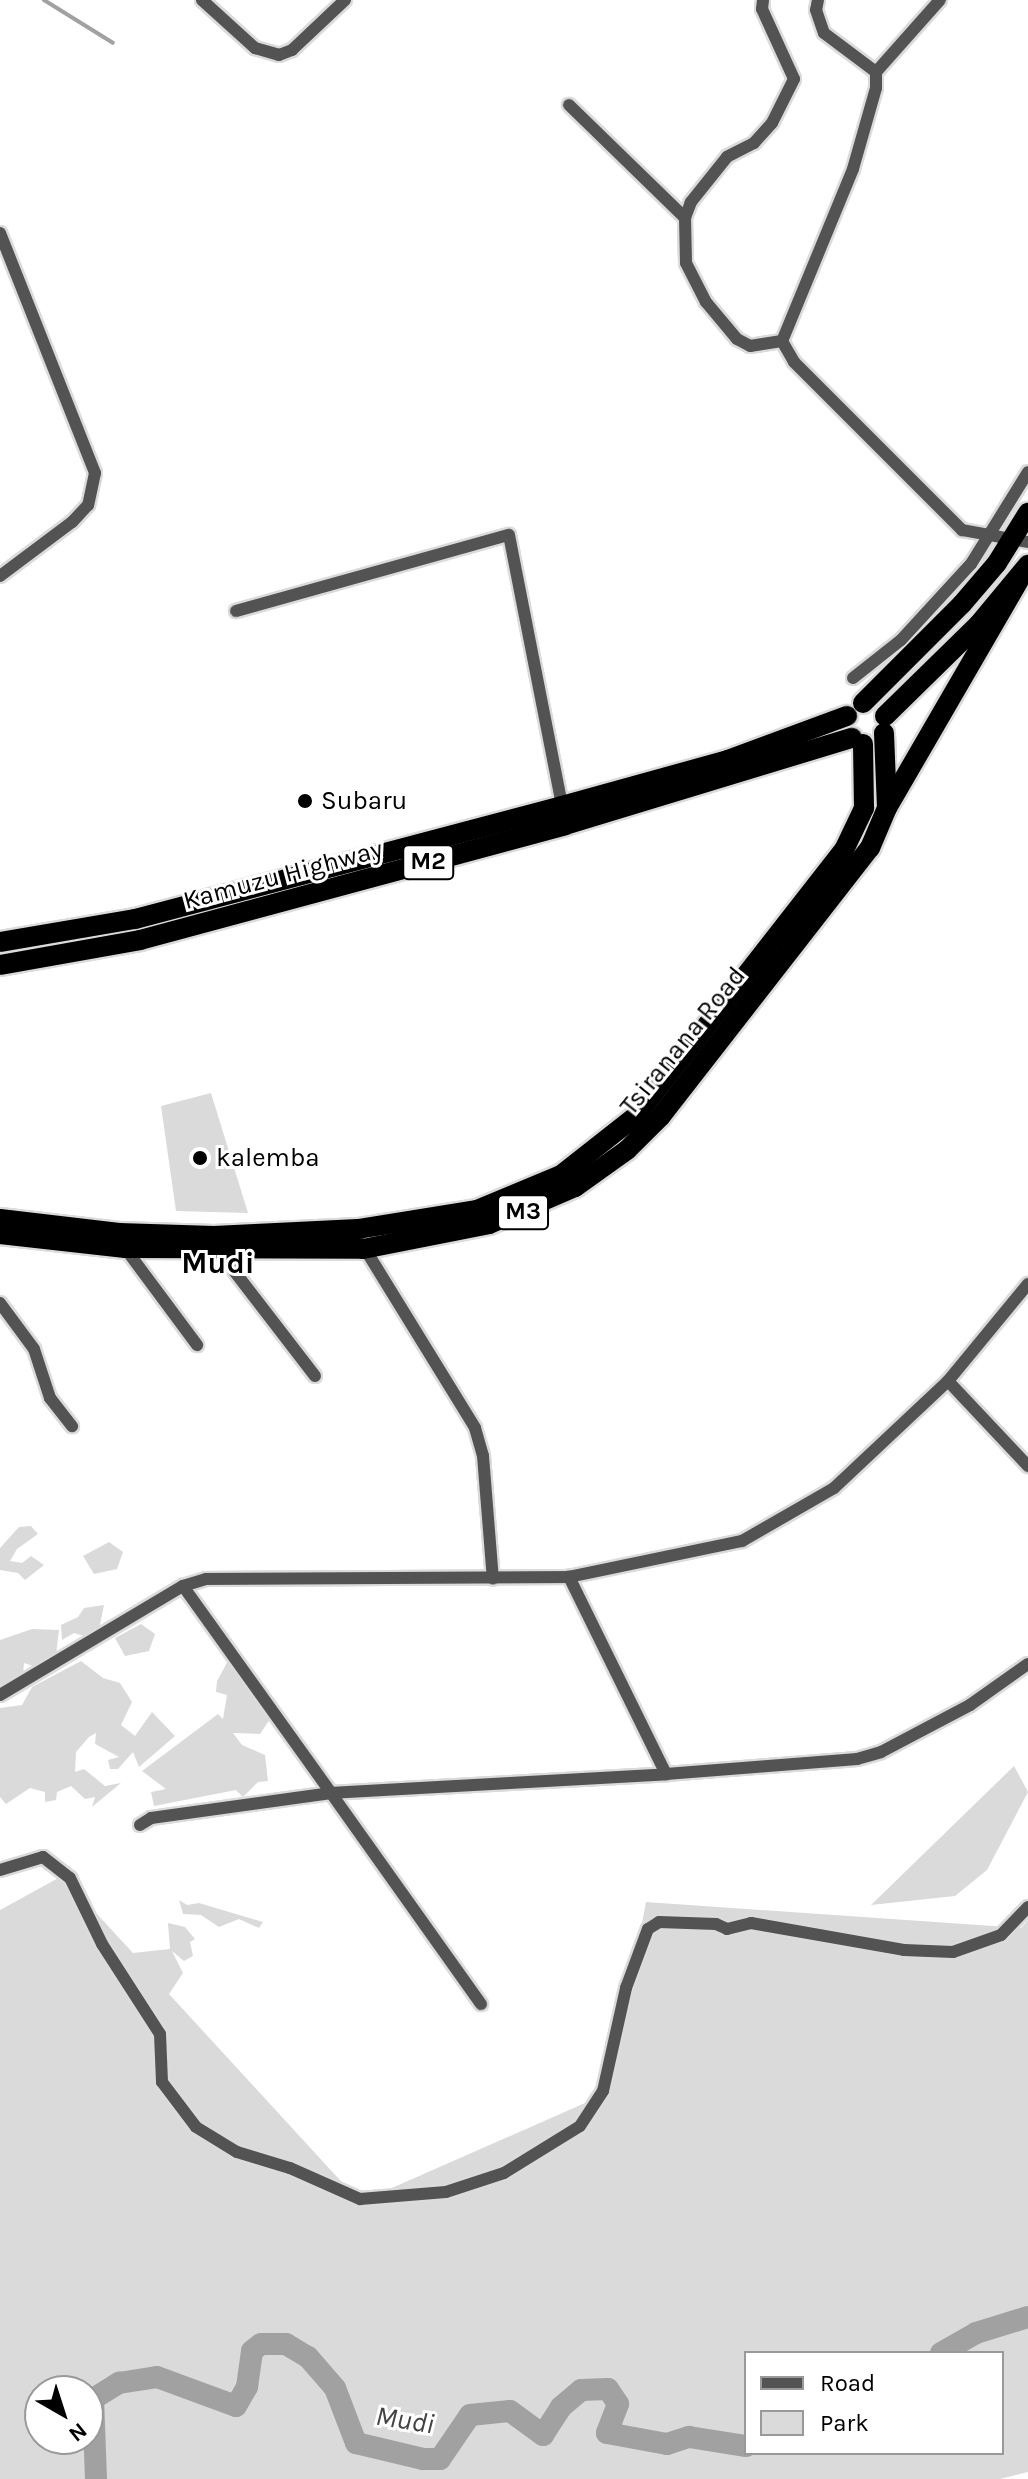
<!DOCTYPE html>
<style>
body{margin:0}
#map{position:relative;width:1028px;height:2479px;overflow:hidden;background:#fff;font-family:Karla,sans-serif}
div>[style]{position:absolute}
.green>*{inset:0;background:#dadada}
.stream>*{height:4px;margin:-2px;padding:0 2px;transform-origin:2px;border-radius:2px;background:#a1a1a1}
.river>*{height:22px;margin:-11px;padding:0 11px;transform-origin:11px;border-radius:11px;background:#a1a1a1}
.roads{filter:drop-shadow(2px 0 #dbdbdb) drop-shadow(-2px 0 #dbdbdb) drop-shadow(0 2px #dbdbdb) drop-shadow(0 -2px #dbdbdb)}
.minor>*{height:12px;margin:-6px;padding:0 6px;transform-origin:6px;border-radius:6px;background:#535353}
.trunk>*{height:20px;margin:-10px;padding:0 10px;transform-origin:10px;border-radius:10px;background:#000}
.dots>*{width:22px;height:22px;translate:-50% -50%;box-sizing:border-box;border:4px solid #fff;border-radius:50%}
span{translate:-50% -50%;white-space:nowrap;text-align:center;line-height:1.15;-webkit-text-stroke:6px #fff;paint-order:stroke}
.shield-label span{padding:2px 6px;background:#fff;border:2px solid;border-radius:6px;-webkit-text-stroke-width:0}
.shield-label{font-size:24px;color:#000;font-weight:700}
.poi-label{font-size:26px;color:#000}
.left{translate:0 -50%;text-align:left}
.street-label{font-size:26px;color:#000}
.water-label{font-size:28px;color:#424242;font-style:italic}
.quarter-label{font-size:30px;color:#000;font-weight:700}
.legend{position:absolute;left:744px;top:2351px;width:260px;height:104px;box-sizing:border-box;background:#fff;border:2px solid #999;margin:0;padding:10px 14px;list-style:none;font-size:24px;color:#000}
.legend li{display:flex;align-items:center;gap:16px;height:40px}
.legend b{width:40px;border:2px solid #999}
.north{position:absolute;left:24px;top:2375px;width:80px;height:80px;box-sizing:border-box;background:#fff;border:2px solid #999;border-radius:50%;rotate:141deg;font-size:22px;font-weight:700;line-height:32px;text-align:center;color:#000}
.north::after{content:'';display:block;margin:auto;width:28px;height:36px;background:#000;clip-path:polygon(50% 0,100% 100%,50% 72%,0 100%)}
</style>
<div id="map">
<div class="green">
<div style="clip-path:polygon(211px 1093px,248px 1213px,176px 1211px,161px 1106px)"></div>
<div style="clip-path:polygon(31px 1526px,38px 1534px,17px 1549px,10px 1561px,22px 1563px,31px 1556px,44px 1565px,25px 1580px,18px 1573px,0 1570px,0 1548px,19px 1527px)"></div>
<div style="clip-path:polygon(109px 1542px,123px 1552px,117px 1569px,94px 1574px,83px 1556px)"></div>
<div style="clip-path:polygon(104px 1605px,97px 1640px,74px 1633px,62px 1640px,61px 1625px,78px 1617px,84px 1608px)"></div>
<div style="clip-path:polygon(141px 1624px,155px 1634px,149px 1651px,125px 1656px,115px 1638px)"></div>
<div style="clip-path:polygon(32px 1629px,59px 1630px,56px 1655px,39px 1668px,24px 1663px,22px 1687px,0 1694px,0 1640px)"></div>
<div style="clip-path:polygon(240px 1657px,251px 1673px,244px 1685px,265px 1691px,274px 1713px,260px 1734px,233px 1733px,242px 1745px,265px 1755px,268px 1781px,258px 1782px,243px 1797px,236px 1790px,154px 1806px,151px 1792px,166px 1789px,142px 1771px,218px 1714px,223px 1719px,227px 1695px,216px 1692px,217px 1681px,229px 1659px)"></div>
<div style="clip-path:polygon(81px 1661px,103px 1678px,120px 1683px,132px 1702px,121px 1725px,135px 1736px,152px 1712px,175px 1736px,139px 1767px,133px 1752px,118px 1769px,110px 1769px,108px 1760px,119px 1757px,95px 1744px,96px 1733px,89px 1737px,76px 1752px,75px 1772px,84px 1769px,105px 1786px,121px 1783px,92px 1807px,95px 1797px,85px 1799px,71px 1786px,57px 1792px,56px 1800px,45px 1802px,45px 1792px,30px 1788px,6px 1804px,0 1797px,0 1708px,22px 1705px,32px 1687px)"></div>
<div style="clip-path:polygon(1014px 1766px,1028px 1792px,987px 1870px,955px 1896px,871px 1905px)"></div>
<div style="clip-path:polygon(evenodd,62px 1876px,133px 1953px,170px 1949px,168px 1923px,185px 1927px,195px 1939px,190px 1942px,193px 1956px,184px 1961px,172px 1951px,183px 1973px,169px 1994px,360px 2202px,610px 2092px,646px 1902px,1021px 1928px,1028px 1920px,1028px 2472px,1000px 2479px,0 2479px,0 1910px,62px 1876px,746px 2353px,1002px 2353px,1002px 2453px,746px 2453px,746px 2353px,62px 1876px,40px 2391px,88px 2391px,88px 2439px,40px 2439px,40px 2391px)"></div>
<div style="clip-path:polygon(179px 1900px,187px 1905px,199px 1903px,263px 1922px,259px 1928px,239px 1919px,219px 1927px,201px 1915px,183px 1914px)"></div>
</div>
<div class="stream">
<div style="left:44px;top:0;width:81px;rotate:31.9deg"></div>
</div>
<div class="river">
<div style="left:941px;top:2353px;width:40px;rotate:-29.7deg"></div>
<div style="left:976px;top:2333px;width:54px;rotate:-17.1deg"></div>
<div style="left:96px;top:2479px;width:80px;rotate:-92.1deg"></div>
<div style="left:93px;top:2399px;width:31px;rotate:-32deg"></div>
<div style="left:119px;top:2383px;width:38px;rotate:-9deg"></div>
<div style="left:157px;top:2377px;width:84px;rotate:20.2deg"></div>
<div style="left:236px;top:2406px;width:22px;rotate:-60deg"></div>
<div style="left:247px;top:2387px;width:36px;rotate:-82deg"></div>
<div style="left:252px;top:2351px;width:11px;rotate:-38deg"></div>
<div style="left:261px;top:2344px;width:25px"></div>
<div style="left:286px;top:2344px;width:26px;rotate:31deg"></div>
<div style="left:308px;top:2357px;width:41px;rotate:48.9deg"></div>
<div style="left:335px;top:2388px;width:59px;rotate:69.1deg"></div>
<div style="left:356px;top:2443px;width:69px;rotate:13.4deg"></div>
<div style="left:423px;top:2459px;width:17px"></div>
<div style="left:440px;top:2459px;width:53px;rotate:-55.7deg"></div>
<div style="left:470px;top:2415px;width:40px;rotate:-5.7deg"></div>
<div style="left:510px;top:2411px;width:41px;rotate:36deg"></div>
<div style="left:543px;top:2435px;width:33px;rotate:-57deg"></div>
<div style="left:561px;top:2407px;width:26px;rotate:-40deg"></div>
<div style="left:581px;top:2390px;width:27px;rotate:-2deg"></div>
<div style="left:608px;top:2389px;width:18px;rotate:56deg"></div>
<div style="left:618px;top:2404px;width:31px;rotate:111deg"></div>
<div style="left:607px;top:2433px;width:61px;rotate:10.4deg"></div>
<div style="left:667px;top:2444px;width:23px;rotate:-18deg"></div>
<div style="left:689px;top:2437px;width:58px;rotate:9deg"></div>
</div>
<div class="roads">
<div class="minor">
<div style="left:202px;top:0;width:72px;rotate:42.2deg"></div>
<div style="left:255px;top:48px;width:25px;rotate:16deg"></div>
<div style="left:279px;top:55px;width:14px;rotate:-21deg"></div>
<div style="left:292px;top:50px;width:73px;rotate:-43.3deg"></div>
<div style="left:763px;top:0;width:9px;rotate:96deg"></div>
<div style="left:762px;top:9px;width:77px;rotate:65.4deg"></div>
<div style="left:794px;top:79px;width:49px;rotate:116.6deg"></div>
<div style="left:772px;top:123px;width:27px;rotate:132deg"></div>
<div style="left:754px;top:143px;width:30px;rotate:153deg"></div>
<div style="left:727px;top:157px;width:58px;rotate:128.7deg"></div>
<div style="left:691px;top:202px;width:17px;rotate:111deg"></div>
<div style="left:685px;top:218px;width:45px;rotate:88.7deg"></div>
<div style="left:686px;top:263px;width:44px;rotate:62.9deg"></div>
<div style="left:706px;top:302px;width:48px;rotate:50deg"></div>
<div style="left:737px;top:339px;width:15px;rotate:28deg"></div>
<div style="left:750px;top:346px;width:32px;rotate:-9deg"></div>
<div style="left:818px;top:0;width:10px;rotate:101deg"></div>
<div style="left:816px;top:10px;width:24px;rotate:71deg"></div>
<div style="left:824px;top:33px;width:65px;rotate:36.9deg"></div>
<div style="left:876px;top:72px;width:16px;rotate:90deg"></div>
<div style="left:876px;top:88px;width:84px;rotate:105.9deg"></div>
<div style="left:853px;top:169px;width:186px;rotate:112.4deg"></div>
<div style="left:782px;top:341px;width:24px;rotate:60deg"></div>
<div style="left:794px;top:362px;width:238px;rotate:45deg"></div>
<div style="left:962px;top:530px;width:67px;rotate:10.3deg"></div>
<div style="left:876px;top:72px;width:96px;rotate:-48.4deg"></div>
<div style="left:569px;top:105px;width:162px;rotate:44.2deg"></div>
<div style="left:0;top:233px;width:258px;rotate:68.4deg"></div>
<div style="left:95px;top:473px;width:33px;rotate:102deg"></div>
<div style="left:88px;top:505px;width:23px;rotate:133deg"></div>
<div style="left:72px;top:522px;width:90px;rotate:143.1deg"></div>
<div style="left:236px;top:611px;width:283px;rotate:-15.6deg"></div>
<div style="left:509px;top:535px;width:276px;rotate:78.9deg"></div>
<div style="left:853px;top:678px;width:61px;rotate:-38.4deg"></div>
<div style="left:901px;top:640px;width:103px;rotate:-47.4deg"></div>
<div style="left:971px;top:564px;width:108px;rotate:-58.2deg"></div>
<div style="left:362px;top:1244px;width:216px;rotate:58.4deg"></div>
<div style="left:475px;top:1428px;width:29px;rotate:74deg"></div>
<div style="left:483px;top:1456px;width:123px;rotate:85.4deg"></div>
<div style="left:125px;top:1248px;width:121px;rotate:53.4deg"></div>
<div style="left:218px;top:1250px;width:159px;rotate:52.4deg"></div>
<div style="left:0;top:1303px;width:57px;rotate:53.5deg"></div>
<div style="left:34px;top:1349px;width:52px;rotate:71.9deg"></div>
<div style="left:50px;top:1398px;width:36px;rotate:52deg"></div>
<div style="left:948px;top:1381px;width:117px;rotate:46.7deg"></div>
<div style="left:183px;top:1586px;width:254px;rotate:54.4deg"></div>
<div style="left:331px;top:1793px;width:336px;rotate:-3.2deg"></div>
<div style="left:666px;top:1774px;width:220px;rotate:-116.2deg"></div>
<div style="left:0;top:1695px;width:213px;rotate:-30.8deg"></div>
<div style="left:183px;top:1586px;width:24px;rotate:-17deg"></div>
<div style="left:206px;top:1579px;width:363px;rotate:-0.3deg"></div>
<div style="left:569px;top:1577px;width:177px;rotate:-11.8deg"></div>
<div style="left:742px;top:1541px;width:106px;rotate:-29.9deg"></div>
<div style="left:834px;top:1488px;width:156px;rotate:-43.2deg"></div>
<div style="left:948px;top:1381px;width:126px;rotate:-50.5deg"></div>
<div style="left:666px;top:1774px;width:192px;rotate:-4.5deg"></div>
<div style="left:857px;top:1759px;width:25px;rotate:-16deg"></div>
<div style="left:881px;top:1752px;width:101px;rotate:-27.8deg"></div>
<div style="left:970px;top:1705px;width:71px;rotate:-35.3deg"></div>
<div style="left:140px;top:1825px;width:13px;rotate:-32deg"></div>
<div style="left:151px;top:1818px;width:182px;rotate:-7.9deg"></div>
<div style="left:331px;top:1793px;width:259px;rotate:54.6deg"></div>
<div style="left:0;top:1870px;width:45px;rotate:-16.8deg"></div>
<div style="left:43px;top:1857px;width:34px;rotate:38deg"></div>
<div style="left:70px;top:1878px;width:73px;rotate:64.1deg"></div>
<div style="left:102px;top:1944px;width:107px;rotate:57.2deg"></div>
<div style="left:160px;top:2034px;width:48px;rotate:87.6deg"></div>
<div style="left:162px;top:2082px;width:56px;rotate:52.9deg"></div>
<div style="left:196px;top:2127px;width:48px;rotate:31.4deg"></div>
<div style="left:237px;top:2152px;width:55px;rotate:16.8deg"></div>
<div style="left:290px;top:2168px;width:77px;rotate:23.9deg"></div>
<div style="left:360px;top:2199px;width:86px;rotate:-4.7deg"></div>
<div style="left:446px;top:2192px;width:61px;rotate:-18.1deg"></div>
<div style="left:504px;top:2173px;width:89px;rotate:-31.7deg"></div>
<div style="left:580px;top:2126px;width:42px;rotate:-56.7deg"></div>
<div style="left:603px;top:2091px;width:106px;rotate:-77.4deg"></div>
<div style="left:626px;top:1988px;width:63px;rotate:-69.6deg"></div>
<div style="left:648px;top:1929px;width:13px;rotate:-32deg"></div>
<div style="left:659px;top:1922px;width:57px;rotate:2deg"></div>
<div style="left:716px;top:1924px;width:12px;rotate:24deg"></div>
<div style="left:727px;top:1929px;width:25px;rotate:-14deg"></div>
<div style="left:751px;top:1923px;width:155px;rotate:10deg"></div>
<div style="left:904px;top:1950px;width:49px;rotate:2.3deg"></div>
<div style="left:953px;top:1952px;width:51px;rotate:-19.5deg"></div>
<div style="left:1001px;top:1935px;width:39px;rotate:-46deg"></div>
</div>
<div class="trunk">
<div style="left:863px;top:703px;width:140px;rotate:-45deg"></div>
<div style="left:962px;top:604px;width:54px;rotate:-49.5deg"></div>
<div style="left:997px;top:563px;width:59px;rotate:-58.2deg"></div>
<div style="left:885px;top:716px;width:132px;rotate:-44.4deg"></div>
<div style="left:979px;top:624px;width:77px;rotate:-50.3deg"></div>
<div style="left:887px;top:808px;width:263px;rotate:-59.9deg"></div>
<div style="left:0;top:942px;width:137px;rotate:-9.7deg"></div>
<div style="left:135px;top:919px;width:442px;rotate:-14.8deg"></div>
<div style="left:562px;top:806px;width:172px;rotate:-15.5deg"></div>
<div style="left:728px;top:760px;width:127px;rotate:-20.3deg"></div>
<div style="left:0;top:965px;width:142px;rotate:-10.1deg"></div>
<div style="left:140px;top:940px;width:440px;rotate:-15.1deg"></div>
<div style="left:565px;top:825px;width:300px;rotate:-16.9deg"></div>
<div style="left:0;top:1219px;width:120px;rotate:6.7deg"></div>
<div style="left:119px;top:1233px;width:95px;rotate:1.8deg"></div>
<div style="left:214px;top:1236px;width:144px;rotate:-2.8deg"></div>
<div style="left:358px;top:1229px;width:121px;rotate:-9.1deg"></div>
<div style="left:477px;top:1210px;width:91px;rotate:-22.6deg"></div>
<div style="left:561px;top:1175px;width:95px;rotate:-38.2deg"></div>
<div style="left:636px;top:1116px;width:338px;rotate:-52deg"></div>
<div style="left:844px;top:850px;width:47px;rotate:-64.5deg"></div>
<div style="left:864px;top:808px;width:64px;rotate:-90.9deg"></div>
<div style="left:0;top:1234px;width:126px;rotate:6.4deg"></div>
<div style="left:125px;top:1248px;width:238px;rotate:0.2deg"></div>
<div style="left:363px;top:1249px;width:128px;rotate:-11.2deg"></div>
<div style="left:489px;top:1224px;width:94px;rotate:-23.3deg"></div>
<div style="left:575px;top:1187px;width:64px;rotate:-35.4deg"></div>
<div style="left:627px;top:1150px;width:48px;rotate:-45deg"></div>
<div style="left:661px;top:1116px;width:340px;rotate:-52.1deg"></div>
<div style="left:870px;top:848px;width:43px;rotate:-67deg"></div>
<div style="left:887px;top:808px;width:75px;rotate:-92.3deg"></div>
</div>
</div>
<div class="dots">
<div style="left:305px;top:801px;background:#000"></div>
<div style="left:200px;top:1158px;background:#000"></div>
</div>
<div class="shield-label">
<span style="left:428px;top:862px">M2</span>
<span style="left:523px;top:1212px">M3</span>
</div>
<div class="poi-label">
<span class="left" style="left:321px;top:801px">Subaru</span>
<span class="left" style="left:216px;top:1158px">kalemba</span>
</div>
<div class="street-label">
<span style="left:283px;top:875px;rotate:-15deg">Kamuzu Highway</span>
<span style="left:683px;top:1041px;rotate:-51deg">Tsiranana Road</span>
</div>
<div class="water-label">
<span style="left:405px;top:2420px;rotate:9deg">Mudi</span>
</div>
<div class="quarter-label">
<span style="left:218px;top:1263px">Mudi</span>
</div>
<ul class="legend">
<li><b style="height:10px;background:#535353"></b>Road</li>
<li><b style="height:22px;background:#dadada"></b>Park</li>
</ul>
<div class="north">N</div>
</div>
